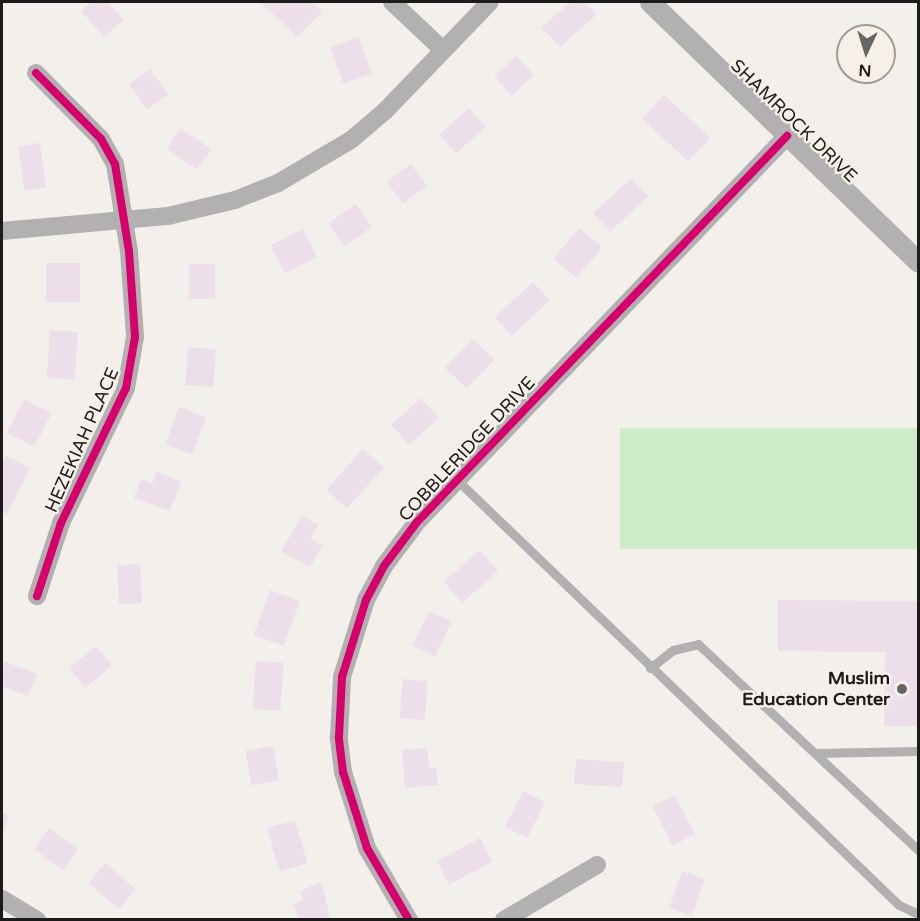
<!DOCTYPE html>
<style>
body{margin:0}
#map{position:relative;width:920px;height:921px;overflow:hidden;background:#f3f0ec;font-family:"Varela Round",sans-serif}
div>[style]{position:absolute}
.green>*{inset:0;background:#cfecc9;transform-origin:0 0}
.building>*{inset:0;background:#ecdfe9;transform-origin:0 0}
.service>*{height:9px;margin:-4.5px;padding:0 4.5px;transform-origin:4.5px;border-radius:4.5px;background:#b2b0b0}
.minor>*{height:18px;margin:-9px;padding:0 9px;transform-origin:9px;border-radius:9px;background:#b2b0b0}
.tertiary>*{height:21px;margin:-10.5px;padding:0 10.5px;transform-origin:10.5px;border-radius:10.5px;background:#b2b0b0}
.cycleway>*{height:8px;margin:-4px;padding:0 4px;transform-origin:4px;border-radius:4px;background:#d6006c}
.dots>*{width:16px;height:16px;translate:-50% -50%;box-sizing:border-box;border:3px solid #f6f0e9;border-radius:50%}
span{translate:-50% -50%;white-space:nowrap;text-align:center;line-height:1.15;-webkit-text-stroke:5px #f6f0e9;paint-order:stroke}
.street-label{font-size:18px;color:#1d1b19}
.poi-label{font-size:18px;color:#1d1b19;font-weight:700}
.right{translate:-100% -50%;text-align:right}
.frame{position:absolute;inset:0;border:3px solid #1d1b19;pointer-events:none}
.north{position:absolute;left:836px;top:24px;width:60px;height:60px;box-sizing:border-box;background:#f6f0e9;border:2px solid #9f9b96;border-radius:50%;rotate:184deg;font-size:16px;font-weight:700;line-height:24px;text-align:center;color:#1d1b19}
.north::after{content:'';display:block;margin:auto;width:21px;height:27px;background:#686663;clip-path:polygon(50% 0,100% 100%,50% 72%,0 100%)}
</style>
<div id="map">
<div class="green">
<div style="left:918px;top:428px;width:121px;height:298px;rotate:90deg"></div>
</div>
<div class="building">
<div style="clip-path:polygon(91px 2px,108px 2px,124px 20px,104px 37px,81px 11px)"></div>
<div style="clip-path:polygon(260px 2px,313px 2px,323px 11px,297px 37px)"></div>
<div style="clip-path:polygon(570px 2px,585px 2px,597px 14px,560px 47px,541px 27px)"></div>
<div style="left:359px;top:37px;width:39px;height:30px;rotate:71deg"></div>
<div style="left:516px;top:56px;width:26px;height:30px;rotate:47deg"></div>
<div style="left:150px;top:69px;width:31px;height:26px;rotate:54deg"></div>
<div style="left:664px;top:95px;width:63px;height:32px;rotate:43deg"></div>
<div style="left:469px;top:108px;width:25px;height:40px;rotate:48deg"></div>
<div style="left:181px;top:128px;width:37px;height:25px;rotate:35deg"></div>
<div style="left:40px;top:143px;width:45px;height:22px;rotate:82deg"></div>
<div style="left:411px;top:164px;width:27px;height:30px;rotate:54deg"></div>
<div style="left:631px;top:178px;width:25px;height:52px;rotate:47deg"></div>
<div style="left:356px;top:204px;width:28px;height:34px;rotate:55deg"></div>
<div style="left:579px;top:228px;width:30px;height:40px;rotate:40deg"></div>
<div style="left:303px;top:229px;width:31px;height:36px;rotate:63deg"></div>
<div style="left:46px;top:263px;width:34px;height:39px"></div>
<div style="left:189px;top:264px;width:26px;height:35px"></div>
<div style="left:533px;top:282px;width:25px;height:52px;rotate:47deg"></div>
<div style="left:50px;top:330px;width:28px;height:48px;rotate:4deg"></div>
<div style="left:473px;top:339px;width:30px;height:40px;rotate:44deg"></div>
<div style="left:188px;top:347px;width:28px;height:38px;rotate:4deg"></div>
<div style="left:421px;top:398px;width:27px;height:40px;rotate:48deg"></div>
<div style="left:24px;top:399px;width:31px;height:38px;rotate:27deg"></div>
<div style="left:179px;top:407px;width:29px;height:40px;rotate:20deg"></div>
<div style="left:363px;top:449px;width:28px;height:55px;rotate:42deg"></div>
<div style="clip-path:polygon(6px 456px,30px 468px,7px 514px,2px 511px,2px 465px)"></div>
<div style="clip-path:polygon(157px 472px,181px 481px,170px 511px,134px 498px,141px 479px,152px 483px)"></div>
<div style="clip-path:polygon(302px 516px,319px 525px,311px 538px,323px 545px,310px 567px,281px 551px)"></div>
<div style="left:480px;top:550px;width:28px;height:48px;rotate:49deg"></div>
<div style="left:140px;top:564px;width:39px;height:23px;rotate:87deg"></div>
<div style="left:270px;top:590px;width:32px;height:48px;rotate:20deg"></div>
<div style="clip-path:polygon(778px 600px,918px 601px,918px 726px,884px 726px,885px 652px,778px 651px)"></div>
<div style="left:429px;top:611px;width:25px;height:38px;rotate:26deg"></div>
<div style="left:96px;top:646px;width:25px;height:35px;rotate:50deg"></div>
<div style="clip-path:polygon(4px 661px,37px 674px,28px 696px,2px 686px)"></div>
<div style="left:256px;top:661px;width:28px;height:48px;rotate:4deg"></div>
<div style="left:403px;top:679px;width:25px;height:39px;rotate:5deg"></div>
<div style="left:273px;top:746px;width:35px;height:28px;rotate:80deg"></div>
<div style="clip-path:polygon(427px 748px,429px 768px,436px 768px,438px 785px,405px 788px,402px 750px)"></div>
<div style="left:576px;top:759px;width:48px;height:25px;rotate:4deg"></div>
<div style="left:523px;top:791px;width:25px;height:40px;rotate:27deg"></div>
<div style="left:675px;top:795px;width:44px;height:25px;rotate:63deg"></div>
<div style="clip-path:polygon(2px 812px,9px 815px,2px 838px)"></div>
<div style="left:295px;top:820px;width:45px;height:29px;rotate:74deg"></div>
<div style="left:49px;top:828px;width:36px;height:26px;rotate:36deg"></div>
<div style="left:480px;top:838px;width:27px;height:49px;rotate:62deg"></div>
<div style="left:105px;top:863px;width:40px;height:26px;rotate:40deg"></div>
<div style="left:682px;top:871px;width:24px;height:39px;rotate:19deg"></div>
<div style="clip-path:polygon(321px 882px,331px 920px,300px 920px,293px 904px,303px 900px,300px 891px)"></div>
</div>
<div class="service">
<div style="left:457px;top:480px;width:613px;rotate:43.88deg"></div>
<div style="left:899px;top:905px;width:21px;rotate:25deg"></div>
<div style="left:650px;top:668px;width:29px;rotate:-38deg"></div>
<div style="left:673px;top:650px;width:26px;rotate:-13deg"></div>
<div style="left:698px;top:644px;width:301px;rotate:43.1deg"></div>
<div style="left:815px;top:753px;width:103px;rotate:-1.1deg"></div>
</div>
<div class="minor">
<div style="left:392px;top:2px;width:70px;rotate:43.3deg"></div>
<div style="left:36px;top:73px;width:93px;rotate:45.4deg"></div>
<div style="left:101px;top:139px;width:29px;rotate:61deg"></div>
<div style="left:115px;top:164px;width:88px;rotate:80.9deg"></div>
<div style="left:129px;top:251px;width:86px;rotate:86deg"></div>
<div style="left:135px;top:337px;width:52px;rotate:100deg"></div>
<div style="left:126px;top:388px;width:150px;rotate:115.7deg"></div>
<div style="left:61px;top:523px;width:77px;rotate:108.2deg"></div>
<div style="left:2px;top:231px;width:167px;rotate:-5.2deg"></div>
<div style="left:168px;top:216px;width:69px;rotate:-13.4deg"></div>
<div style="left:235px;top:200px;width:46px;rotate:-21.6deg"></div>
<div style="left:278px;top:183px;width:85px;rotate:-30.5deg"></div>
<div style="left:351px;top:140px;width:45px;rotate:-40.5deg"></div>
<div style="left:385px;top:111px;width:151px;rotate:-46.1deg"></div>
<div style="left:2px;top:899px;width:41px;rotate:31deg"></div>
<div style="left:409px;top:920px;width:83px;rotate:-120.3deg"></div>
<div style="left:367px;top:848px;width:80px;rotate:-107.5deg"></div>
<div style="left:343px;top:772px;width:35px;rotate:-97deg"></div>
<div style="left:339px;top:737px;width:60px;rotate:-87.1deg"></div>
<div style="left:342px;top:677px;width:81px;rotate:-72.7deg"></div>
<div style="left:366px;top:600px;width:38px;rotate:-62deg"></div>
<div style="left:384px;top:566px;width:55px;rotate:-53.1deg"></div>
<div style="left:417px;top:522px;width:535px;rotate:-46.21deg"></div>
<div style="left:504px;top:920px;width:108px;rotate:-30.6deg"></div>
</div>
<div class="tertiary">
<div style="left:650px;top:2px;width:373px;rotate:44.1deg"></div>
</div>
<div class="cycleway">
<div style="left:36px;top:73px;width:93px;rotate:45.4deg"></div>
<div style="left:101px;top:139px;width:29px;rotate:61deg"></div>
<div style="left:115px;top:164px;width:88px;rotate:80.9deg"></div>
<div style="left:129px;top:251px;width:86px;rotate:86deg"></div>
<div style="left:135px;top:337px;width:52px;rotate:100deg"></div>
<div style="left:126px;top:388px;width:150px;rotate:115.7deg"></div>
<div style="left:61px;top:523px;width:77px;rotate:108.2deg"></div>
<div style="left:409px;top:920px;width:83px;rotate:-120.3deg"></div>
<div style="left:367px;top:848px;width:80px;rotate:-107.5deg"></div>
<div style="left:343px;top:772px;width:35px;rotate:-97deg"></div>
<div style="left:339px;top:737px;width:60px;rotate:-87.1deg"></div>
<div style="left:342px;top:677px;width:81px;rotate:-72.7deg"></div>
<div style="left:366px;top:600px;width:38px;rotate:-62deg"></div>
<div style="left:384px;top:566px;width:55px;rotate:-53.1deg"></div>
<div style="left:417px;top:522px;width:535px;rotate:-46.21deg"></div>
</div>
<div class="dots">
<div style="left:902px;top:689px;background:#686663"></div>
</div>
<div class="street-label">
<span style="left:794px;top:121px;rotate:44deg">SHAMROCK DRIVE</span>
<span style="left:82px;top:440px;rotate:-66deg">HEZEKIAH PLACE</span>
<span style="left:467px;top:449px;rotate:-47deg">COBBLERIDGE DRIVE</span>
</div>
<div class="poi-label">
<span class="right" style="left:890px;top:689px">Muslim<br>Education Center</span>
</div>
<div class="frame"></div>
<div class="north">N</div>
</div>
